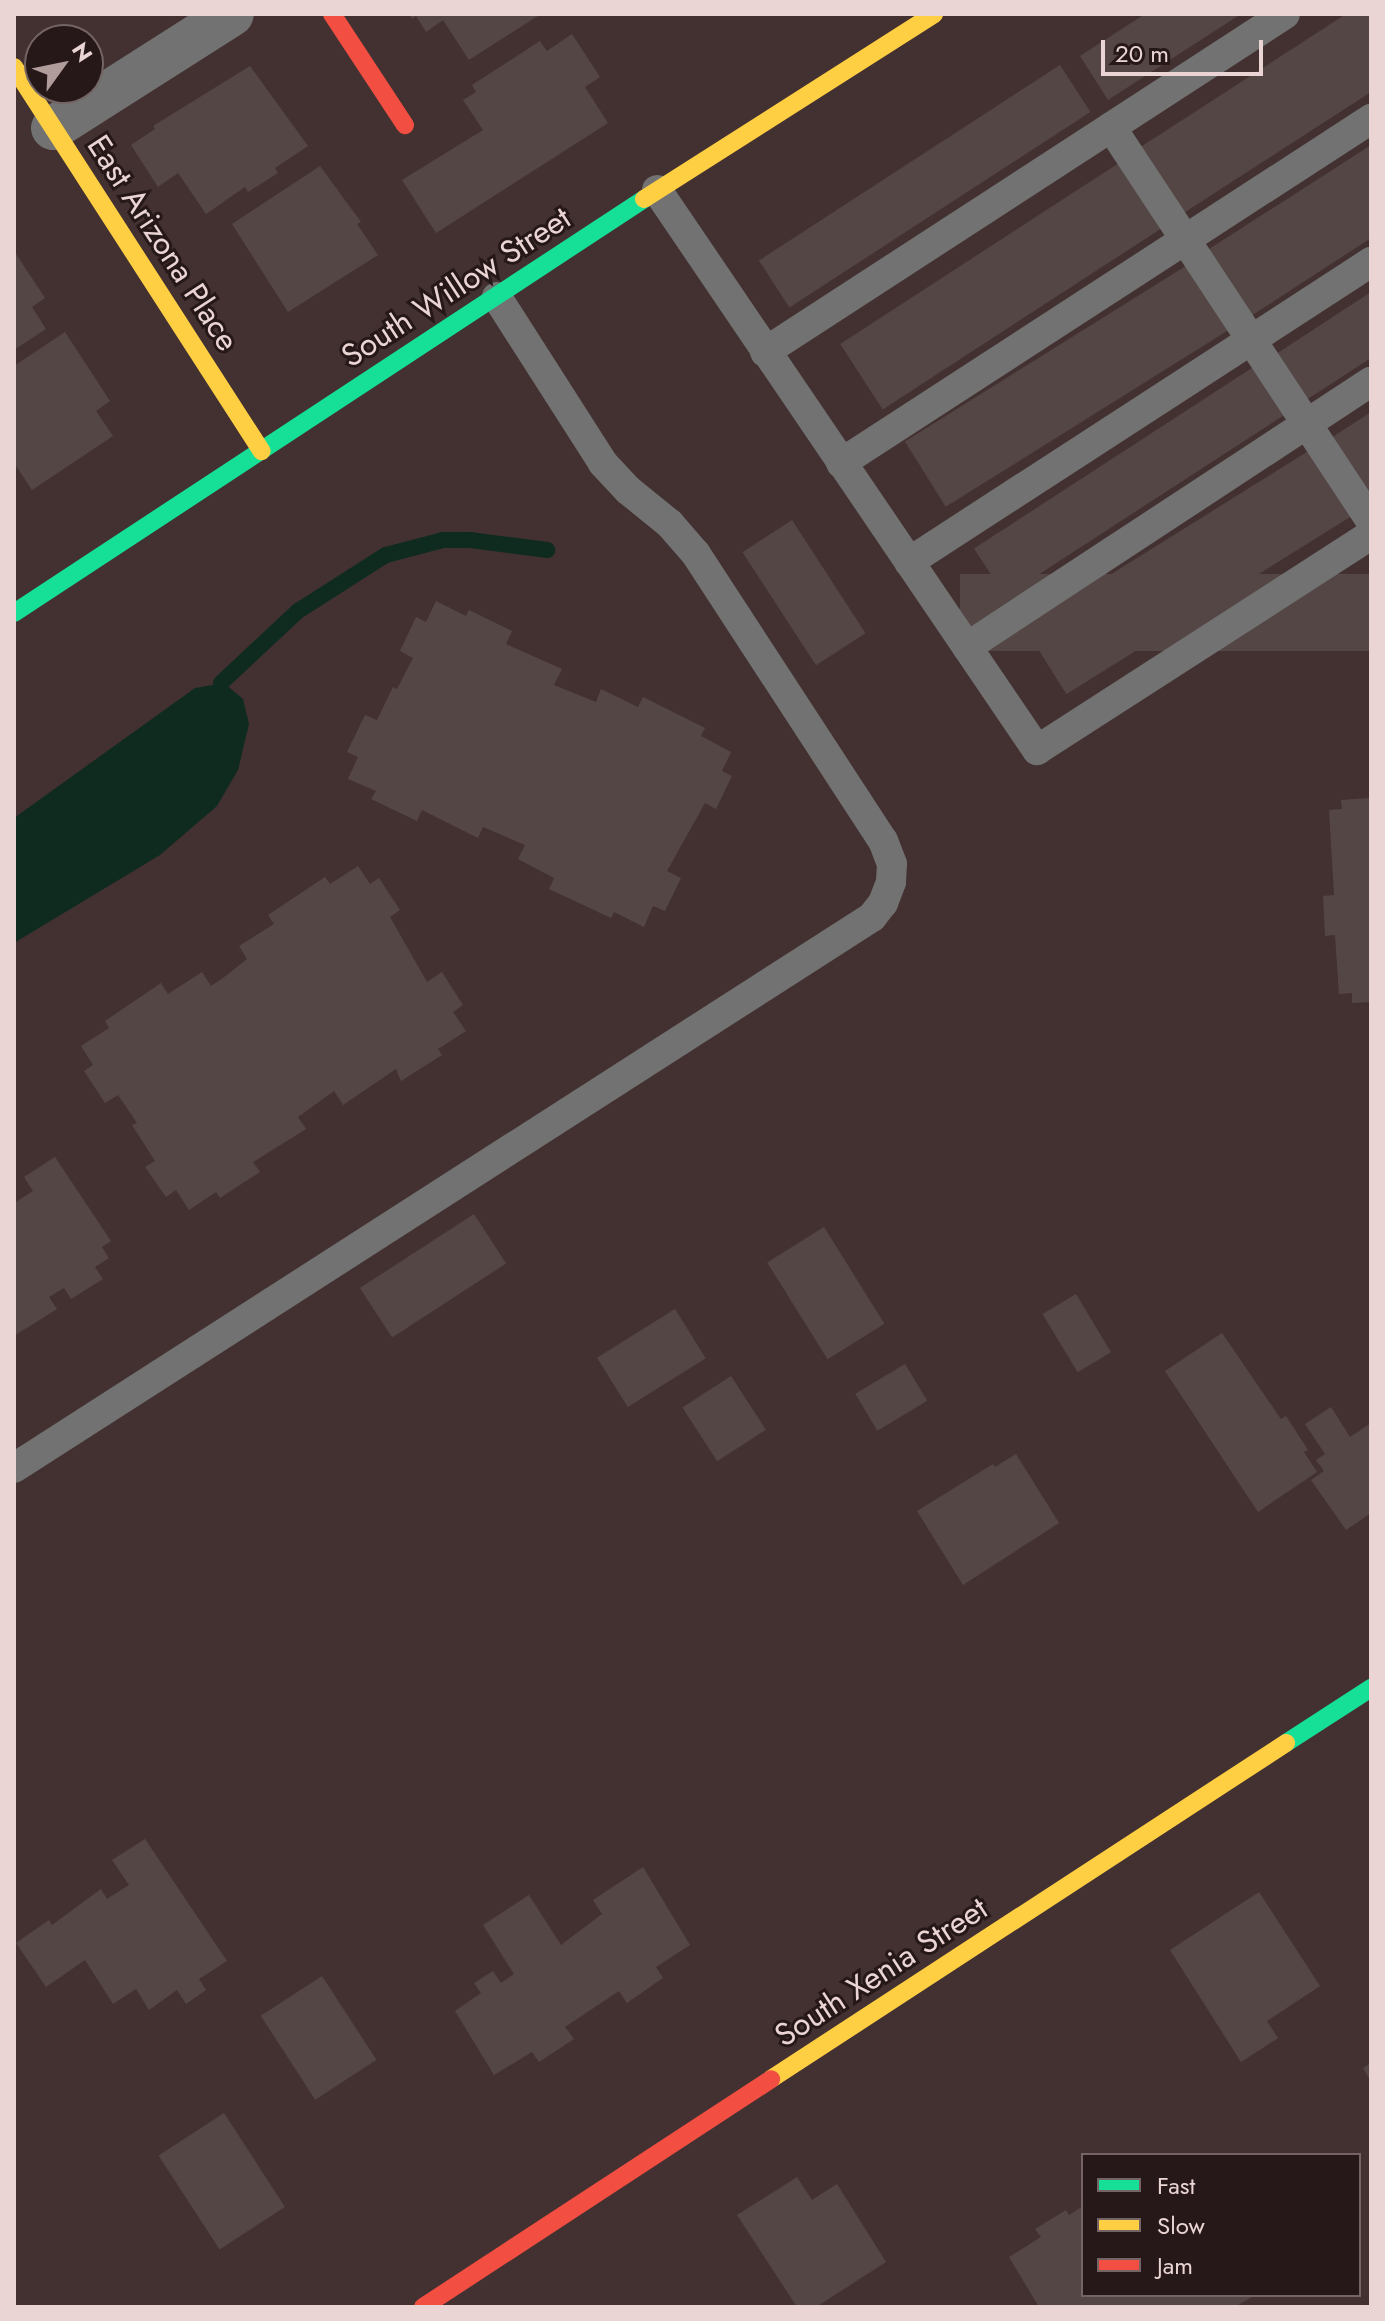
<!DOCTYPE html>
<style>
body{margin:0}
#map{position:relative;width:1385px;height:2321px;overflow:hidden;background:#433131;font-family:Jost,sans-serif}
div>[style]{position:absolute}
.water>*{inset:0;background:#0f2b20}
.stream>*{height:16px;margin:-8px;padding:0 8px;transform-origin:8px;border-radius:8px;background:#0f2b20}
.building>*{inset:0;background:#554646;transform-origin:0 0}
.lane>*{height:30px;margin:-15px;padding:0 15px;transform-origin:15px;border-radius:15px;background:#717271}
.street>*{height:44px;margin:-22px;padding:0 22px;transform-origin:22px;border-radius:22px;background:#717271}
.fast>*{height:18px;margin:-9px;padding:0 9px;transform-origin:9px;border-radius:9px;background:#16e098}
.slow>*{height:18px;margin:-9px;padding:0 9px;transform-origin:9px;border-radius:9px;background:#ffcf43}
.jam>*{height:18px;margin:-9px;padding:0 9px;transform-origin:9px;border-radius:9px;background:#f24e42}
span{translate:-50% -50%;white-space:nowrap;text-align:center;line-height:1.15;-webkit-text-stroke:6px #261818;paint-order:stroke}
.street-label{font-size:32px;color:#ead5d4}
.frame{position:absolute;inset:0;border:16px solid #ead5d4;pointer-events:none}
.legend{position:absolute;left:1081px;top:2153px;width:280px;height:144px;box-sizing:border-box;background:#261818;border:2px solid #746463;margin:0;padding:10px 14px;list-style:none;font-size:24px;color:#ead5d4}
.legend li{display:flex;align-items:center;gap:16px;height:40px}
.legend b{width:40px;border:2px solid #746463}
.north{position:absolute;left:24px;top:24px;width:80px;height:80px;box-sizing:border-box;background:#261818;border:2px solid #746463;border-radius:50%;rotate:57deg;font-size:22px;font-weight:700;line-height:32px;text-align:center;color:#ead5d4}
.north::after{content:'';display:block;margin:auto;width:28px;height:36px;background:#b09c9b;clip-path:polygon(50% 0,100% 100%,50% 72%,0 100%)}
.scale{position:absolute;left:1101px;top:40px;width:162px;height:36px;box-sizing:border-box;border:4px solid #ead5d4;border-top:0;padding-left:10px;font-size:24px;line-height:28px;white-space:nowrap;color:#ead5d4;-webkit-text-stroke:6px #261818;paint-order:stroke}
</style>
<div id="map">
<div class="water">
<div style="clip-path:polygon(224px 683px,243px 699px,249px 724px,238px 770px,217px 806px,160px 855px,14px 943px,14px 818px,195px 688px)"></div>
</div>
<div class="stream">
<div style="left:221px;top:683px;width:105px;rotate:-43.1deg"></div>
<div style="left:298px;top:611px;width:104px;rotate:-32.5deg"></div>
<div style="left:386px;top:555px;width:59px;rotate:-14.7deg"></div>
<div style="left:443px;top:540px;width:27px"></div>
<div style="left:470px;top:540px;width:78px;rotate:7.4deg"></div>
</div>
<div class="building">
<div style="clip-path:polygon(409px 14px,541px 14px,469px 60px,443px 20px,426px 32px,416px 16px,412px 19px)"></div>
<div style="clip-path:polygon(1145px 14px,1241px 14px,1108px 100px,1080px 56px)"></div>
<div style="clip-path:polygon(1346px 14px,1371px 14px,1371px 92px,1182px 214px,1139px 148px)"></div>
<div style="clip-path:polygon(572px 34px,600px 77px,585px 87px,608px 123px,436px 233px,402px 180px,483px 130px,463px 100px,476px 92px,472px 85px,540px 41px,547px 51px)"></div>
<div style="left:1060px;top:65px;width:56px;height:359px;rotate:57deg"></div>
<div style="clip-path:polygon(250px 66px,308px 146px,275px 168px,278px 173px,248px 192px,245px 187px,206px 214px,178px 173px,158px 187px,131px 145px,155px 129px,153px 126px)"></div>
<div style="clip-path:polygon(1371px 145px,1371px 238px,1248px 318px,1206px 251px)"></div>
<div style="left:1122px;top:161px;width:78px;height:336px;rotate:57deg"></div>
<div style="clip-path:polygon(320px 166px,361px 222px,357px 224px,378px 255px,288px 312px,232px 224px)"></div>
<div style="clip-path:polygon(14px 251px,45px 298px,32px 307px,46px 329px,14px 350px)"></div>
<div style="left:1189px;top:264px;width:77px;height:335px;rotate:58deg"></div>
<div style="clip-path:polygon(1371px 292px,1371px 358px,1303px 402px,1273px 356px)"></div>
<div style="clip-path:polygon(65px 332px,110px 401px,96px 411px,113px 436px,32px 490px,14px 463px,14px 366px)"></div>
<div style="left:1255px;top:366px;width:57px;height:335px;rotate:57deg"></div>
<div style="clip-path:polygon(1371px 412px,1371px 507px,1328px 440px)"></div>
<div style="left:1310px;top:450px;width:78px;height:336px;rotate:58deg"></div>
<div style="left:792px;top:520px;width:135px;height:59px;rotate:57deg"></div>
<div style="left:1371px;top:574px;width:77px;height:411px;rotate:90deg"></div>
<div style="clip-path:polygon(436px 601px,466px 616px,469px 610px,512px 631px,506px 644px,562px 669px,554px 685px,596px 702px,601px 689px,638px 707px,643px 697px,705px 728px,701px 736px,731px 752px,722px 771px,732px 776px,716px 809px,705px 803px,667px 871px,681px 878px,665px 911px,653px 906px,644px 927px,614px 912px,611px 918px,549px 889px,554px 878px,518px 859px,525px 845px,483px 827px,478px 838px,422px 810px,417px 821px,371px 799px,376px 791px,348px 779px,358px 757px,347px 752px,365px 715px,377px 720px,393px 687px,397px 689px,413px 658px,400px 651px,416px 617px,426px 622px)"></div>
<div style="clip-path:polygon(1369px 798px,1371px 1002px,1352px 1003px,1352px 993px,1339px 994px,1335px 935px,1325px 936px,1323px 896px,1334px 895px,1329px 810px,1342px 809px,1341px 800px)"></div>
<div style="clip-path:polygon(358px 866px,370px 884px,379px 878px,400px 910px,390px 917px,427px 982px,442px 972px,463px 1005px,453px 1012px,466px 1031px,438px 1049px,442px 1055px,401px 1081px,396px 1069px,343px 1105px,334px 1091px,298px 1117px,306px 1129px,253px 1162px,260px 1172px,220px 1198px,216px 1192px,189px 1210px,176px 1190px,166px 1197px,145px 1167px,155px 1161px,132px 1125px,137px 1123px,118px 1095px,105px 1103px,84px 1071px,93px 1065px,81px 1046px,109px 1028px,105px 1021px,161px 983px,168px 994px,202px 972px,211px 986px,227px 975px,247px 959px,239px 946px,274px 924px,268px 915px,325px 877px,330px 884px)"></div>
<div style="clip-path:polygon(55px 1157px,111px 1241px,102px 1247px,109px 1258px,95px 1267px,103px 1279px,71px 1299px,64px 1288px,49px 1297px,57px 1309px,14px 1336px,14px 1198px,16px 1202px,33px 1191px,24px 1177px)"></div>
<div style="left:474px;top:1214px;width:59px;height:136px;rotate:57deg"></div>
<div style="left:824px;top:1227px;width:114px;height:67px;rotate:58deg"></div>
<div style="left:1076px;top:1294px;width:68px;height:39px;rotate:59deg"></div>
<div style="left:675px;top:1309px;width:58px;height:92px;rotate:58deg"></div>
<div style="clip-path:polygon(1222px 1333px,1281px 1419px,1286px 1416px,1308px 1450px,1304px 1452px,1317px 1472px,1258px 1512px,1165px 1371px)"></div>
<div style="left:905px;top:1364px;width:43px;height:58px;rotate:59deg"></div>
<div style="left:731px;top:1376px;width:64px;height:58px;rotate:57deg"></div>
<div style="clip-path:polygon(1331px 1407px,1350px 1437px,1371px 1423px,1371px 1513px,1346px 1530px,1311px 1480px,1324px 1471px,1316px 1460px,1325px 1454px,1305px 1424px)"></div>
<div style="clip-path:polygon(1016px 1454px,1059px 1523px,963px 1585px,917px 1511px,993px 1464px,995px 1467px)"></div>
<div style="clip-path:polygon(145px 1839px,227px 1961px,199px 1979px,206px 1990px,186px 2004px,177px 1990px,149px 2010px,136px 1989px,113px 2004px,85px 1960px,46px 1987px,16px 1943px,49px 1920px,52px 1925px,101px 1889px,107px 1899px,129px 1885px,112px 1860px)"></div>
<div style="clip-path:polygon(643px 1867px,690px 1945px,656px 1967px,663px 1978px,627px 2003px,619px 1991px,565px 2027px,574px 2039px,539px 2062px,532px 2052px,494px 2075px,455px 2011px,481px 1993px,474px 1983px,493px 1971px,501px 1983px,514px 1974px,483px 1925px,529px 1895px,561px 1945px,602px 1914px,593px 1900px)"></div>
<div style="clip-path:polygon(1259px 1892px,1320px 1986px,1267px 2021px,1278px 2038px,1241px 2062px,1170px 1950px)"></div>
<div style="left:322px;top:1976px;width:100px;height:73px;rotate:57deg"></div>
<div style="clip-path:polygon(1371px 2063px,1371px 2082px,1363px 2068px)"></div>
<div style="left:224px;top:2113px;width:112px;height:78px;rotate:57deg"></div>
<div style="clip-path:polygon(797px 2177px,812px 2200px,837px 2184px,886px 2262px,816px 2307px,797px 2307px,737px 2215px)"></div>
<div style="clip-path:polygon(1083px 2206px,1083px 2295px,1255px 2295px,1235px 2307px,1039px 2307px,1009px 2257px,1041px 2237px,1035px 2229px,1066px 2210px,1069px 2215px)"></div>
</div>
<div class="lane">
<div style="left:1111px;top:127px;width:473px;rotate:56.6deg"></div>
<div style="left:657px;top:190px;width:677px;rotate:55.84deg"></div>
<div style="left:1037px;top:750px;width:397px;rotate:-32.8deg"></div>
<div style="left:765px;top:352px;width:620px;rotate:-33.02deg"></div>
<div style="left:841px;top:463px;width:632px;rotate:-32.99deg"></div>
<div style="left:909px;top:562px;width:551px;rotate:-33deg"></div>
<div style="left:967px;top:647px;width:483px;rotate:-33.3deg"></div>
<div style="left:14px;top:1468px;width:1020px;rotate:-32.71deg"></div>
<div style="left:872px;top:917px;width:18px;rotate:-52deg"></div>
<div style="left:883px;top:903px;width:22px;rotate:-69deg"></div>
<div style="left:891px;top:882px;width:18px;rotate:-87deg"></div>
<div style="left:892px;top:864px;width:25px;rotate:-111deg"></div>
<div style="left:883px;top:841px;width:343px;rotate:-123.1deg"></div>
<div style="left:696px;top:554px;width:40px;rotate:-131deg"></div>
<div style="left:670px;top:524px;width:54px;rotate:-141deg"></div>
<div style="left:628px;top:490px;width:37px;rotate:-133deg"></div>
<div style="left:603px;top:463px;width:197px;rotate:-122.6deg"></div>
</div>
<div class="street">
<div style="left:53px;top:128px;width:212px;rotate:-32.5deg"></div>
</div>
<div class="fast">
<div style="left:14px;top:613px;width:754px;rotate:-33.31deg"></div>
<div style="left:1286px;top:1743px;width:101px;rotate:-32.9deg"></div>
</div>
<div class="slow">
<div style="left:14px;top:67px;width:457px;rotate:57.2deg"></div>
<div style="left:644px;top:199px;width:344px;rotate:-32.5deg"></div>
<div style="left:771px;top:2079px;width:615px;rotate:-33.12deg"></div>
</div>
<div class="jam">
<div style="left:332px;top:14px;width:133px;rotate:56.7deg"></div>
<div style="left:423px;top:2307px;width:416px;rotate:-33.2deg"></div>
</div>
<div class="street-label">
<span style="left:163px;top:243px;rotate:57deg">East Arizona Place</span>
<span style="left:456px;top:287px;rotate:-33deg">South Willow Street</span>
<span style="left:881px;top:1972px;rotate:-33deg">South Xenia Street</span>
</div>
<div class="frame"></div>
<ul class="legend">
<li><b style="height:10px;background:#16e098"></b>Fast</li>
<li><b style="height:10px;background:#ffcf43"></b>Slow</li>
<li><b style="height:10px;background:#f24e42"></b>Jam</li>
</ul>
<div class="north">N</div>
<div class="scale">20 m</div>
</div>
